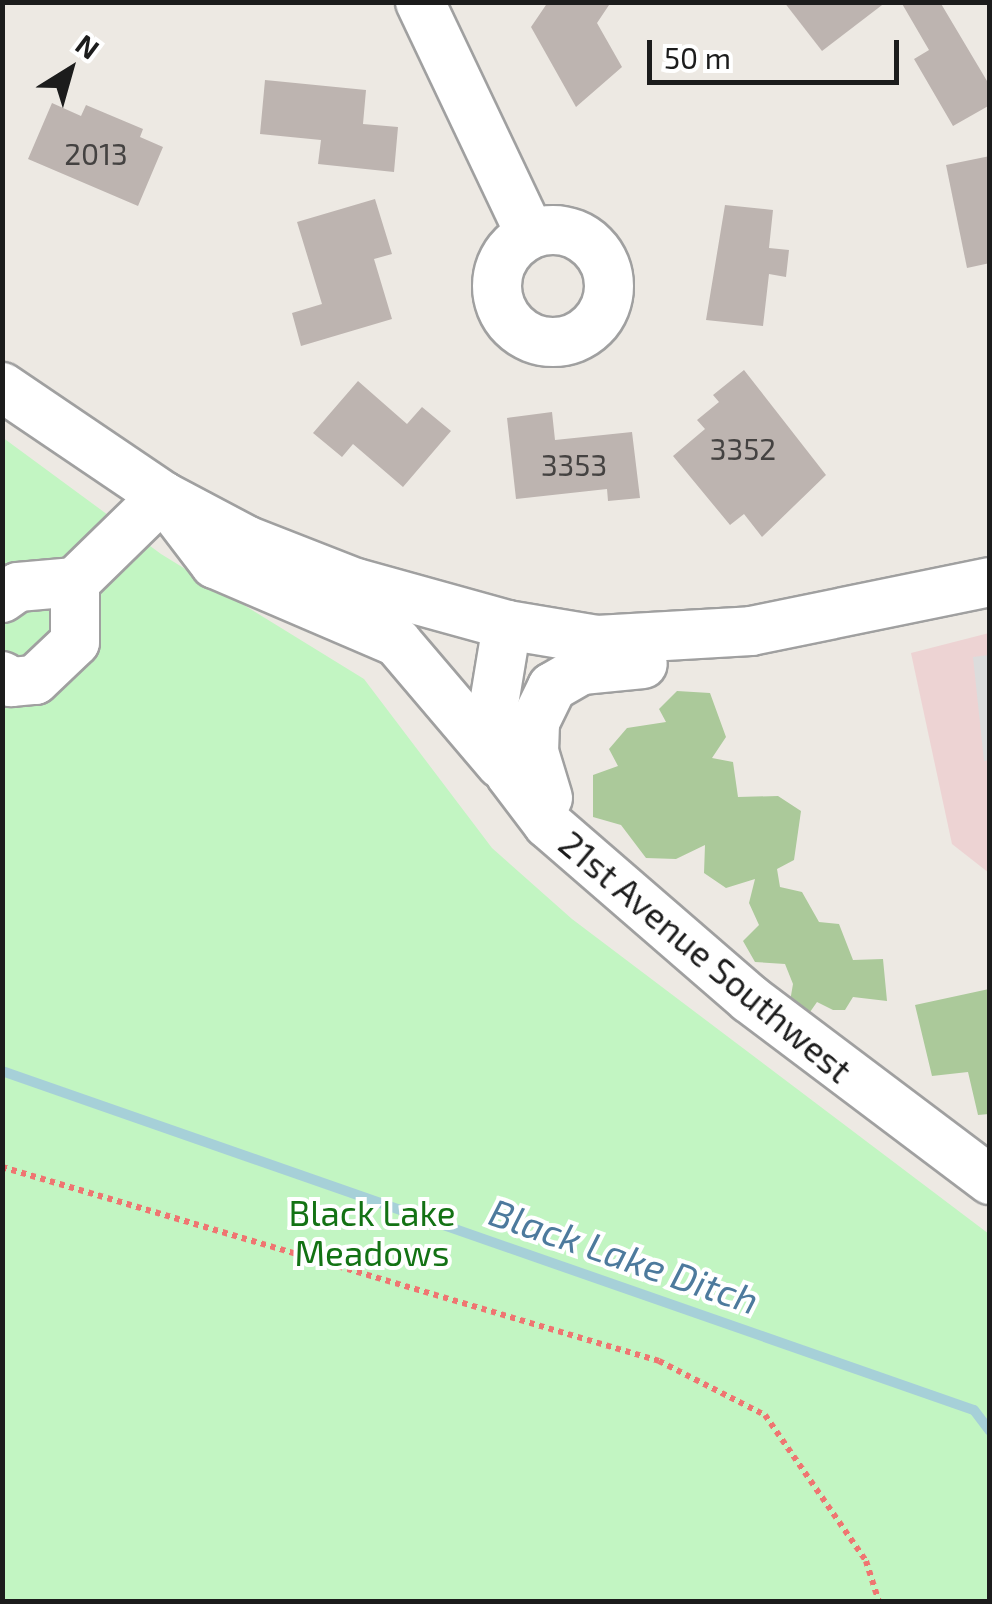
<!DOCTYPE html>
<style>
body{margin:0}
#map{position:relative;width:992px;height:1604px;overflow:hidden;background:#ede9e3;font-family:"Exo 2",sans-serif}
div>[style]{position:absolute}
.commercial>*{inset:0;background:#edd3d3}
.forest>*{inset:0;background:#abc99a}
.park>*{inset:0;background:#c2f5c2}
.parking>*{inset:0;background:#dcdcdc}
.stream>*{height:10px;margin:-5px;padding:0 5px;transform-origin:5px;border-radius:5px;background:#a6d0d8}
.building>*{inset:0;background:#bdb4b0}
.path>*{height:6px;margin-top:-3px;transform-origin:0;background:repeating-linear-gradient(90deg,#ef7571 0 5px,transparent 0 10px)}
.roads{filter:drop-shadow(2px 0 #a0a0a0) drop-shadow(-2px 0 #a0a0a0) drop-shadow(0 2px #a0a0a0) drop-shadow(0 -2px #a0a0a0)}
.minor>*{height:48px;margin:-24px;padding:0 24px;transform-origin:24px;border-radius:24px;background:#fff}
.minor>.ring{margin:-24px;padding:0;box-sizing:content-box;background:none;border:48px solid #fff;border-radius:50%}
span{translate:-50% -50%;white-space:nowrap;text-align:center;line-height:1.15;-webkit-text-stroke:8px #fff;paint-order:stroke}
.number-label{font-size:30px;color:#444241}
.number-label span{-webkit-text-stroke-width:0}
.street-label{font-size:35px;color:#1c1c1c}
.park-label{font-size:35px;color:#137214}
.water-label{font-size:38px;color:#4d7a9d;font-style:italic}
.frame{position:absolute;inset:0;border:5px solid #1c1c1c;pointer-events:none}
.north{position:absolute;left:20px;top:20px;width:100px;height:100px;-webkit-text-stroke:8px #fff;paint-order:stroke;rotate:37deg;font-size:28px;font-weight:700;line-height:40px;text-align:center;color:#1c1c1c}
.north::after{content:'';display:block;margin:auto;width:35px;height:45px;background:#1c1c1c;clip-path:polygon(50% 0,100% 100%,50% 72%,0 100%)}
.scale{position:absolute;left:647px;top:40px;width:252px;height:45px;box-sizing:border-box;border:5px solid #1c1c1c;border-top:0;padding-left:12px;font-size:30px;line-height:35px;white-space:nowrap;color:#1c1c1c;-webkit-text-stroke:8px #fff;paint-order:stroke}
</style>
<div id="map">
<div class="commercial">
<div style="clip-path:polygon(989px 633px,989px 873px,952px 844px,911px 653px)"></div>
</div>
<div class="forest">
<div style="clip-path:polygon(677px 691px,710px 693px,726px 737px,712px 758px,733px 762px,738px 797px,778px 796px,801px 811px,794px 860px,777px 869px,780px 887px,802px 892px,819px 922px,839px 924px,853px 960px,883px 959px,887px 1001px,853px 997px,845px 1010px,833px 1010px,817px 1002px,803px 1022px,788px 1013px,793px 984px,785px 964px,755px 962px,743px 941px,759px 925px,749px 903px,755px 879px,726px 888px,704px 873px,705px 845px,676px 859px,646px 858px,621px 825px,593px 817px,593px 775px,618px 766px,609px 749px,627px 728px,666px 722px,659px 709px)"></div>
<div style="clip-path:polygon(989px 989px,989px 1114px,978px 1115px,968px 1072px,932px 1076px,915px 1005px)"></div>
</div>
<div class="park">
<div style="clip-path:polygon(2px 437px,161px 554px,364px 679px,492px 848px,572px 919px,989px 1234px,989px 1601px,3px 1601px)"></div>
</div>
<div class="parking">
<div style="clip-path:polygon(989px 655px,989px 760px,984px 761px,973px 657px)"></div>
</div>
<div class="stream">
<div style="left:2px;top:1071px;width:1029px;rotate:19.23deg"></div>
<div style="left:974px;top:1410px;width:26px;rotate:53deg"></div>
</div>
<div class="building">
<div style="clip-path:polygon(548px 2px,611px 2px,597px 23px,622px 67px,576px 107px,531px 27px)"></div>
<div style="clip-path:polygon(784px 2px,886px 2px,822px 51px)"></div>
<div style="clip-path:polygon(901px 2px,940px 2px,990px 86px,990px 105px,953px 126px,914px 59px,929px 50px)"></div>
<div style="clip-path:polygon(265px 80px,366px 90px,363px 124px,398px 127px,394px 172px,318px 164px,321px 140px,260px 134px)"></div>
<div style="clip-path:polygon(52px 103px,81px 116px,86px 105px,143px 129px,140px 137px,163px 147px,138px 206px,28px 159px)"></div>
<div style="clip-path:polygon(990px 156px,990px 263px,967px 268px,946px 165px)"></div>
<div style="clip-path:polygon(375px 199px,392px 254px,374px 259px,392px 319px,301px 346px,292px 313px,322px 304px,297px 222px)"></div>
<div style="clip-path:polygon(725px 205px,773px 210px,769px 248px,789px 250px,786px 277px,769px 274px,763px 326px,706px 320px)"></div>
<div style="clip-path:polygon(744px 370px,826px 475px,762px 537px,744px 514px,730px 525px,673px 456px,705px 429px,697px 420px,719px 402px,713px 395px)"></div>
<div style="clip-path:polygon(358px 381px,407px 424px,422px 407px,451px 431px,403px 487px,353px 444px,342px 457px,313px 433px)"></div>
<div style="clip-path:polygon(552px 412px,555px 440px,632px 432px,640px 498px,608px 501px,607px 489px,516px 499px,507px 418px)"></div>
</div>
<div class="path">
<div style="left:2px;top:1167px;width:685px;rotate:16.45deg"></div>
<div style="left:659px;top:1361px;width:119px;rotate:27deg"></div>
<div style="left:765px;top:1415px;width:178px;rotate:55.3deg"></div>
<div style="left:866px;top:1561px;width:43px;rotate:72.4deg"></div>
</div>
<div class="roads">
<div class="minor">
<div style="left:420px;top:2px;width:257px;rotate:64.6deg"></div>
<div class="ring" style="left:497px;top:230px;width:64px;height:64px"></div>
<div style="left:2px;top:387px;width:194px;rotate:34.1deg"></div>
<div style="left:163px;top:496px;width:94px;rotate:27.9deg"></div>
<div style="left:246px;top:540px;width:118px;rotate:21.4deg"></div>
<div style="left:356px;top:583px;width:157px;rotate:15.5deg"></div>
<div style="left:507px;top:625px;width:91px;rotate:9.5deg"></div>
<div style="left:597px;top:640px;width:154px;rotate:-3.3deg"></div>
<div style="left:751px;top:631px;width:244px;rotate:-11.6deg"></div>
<div style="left:2px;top:598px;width:19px;rotate:-35deg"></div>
<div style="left:18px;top:587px;width:57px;rotate:-5deg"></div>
<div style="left:75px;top:582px;width:123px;rotate:-44.3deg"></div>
<div style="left:163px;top:496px;width:86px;rotate:52.6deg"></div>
<div style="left:215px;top:564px;width:198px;rotate:23.2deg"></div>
<div style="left:397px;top:642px;width:160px;rotate:49.6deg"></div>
<div style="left:507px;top:625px;width:86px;rotate:99.4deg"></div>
<div style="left:493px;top:710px;width:66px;rotate:75.1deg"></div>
<div style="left:510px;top:774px;width:63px;rotate:52.8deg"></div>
<div style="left:548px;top:824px;width:267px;rotate:40.9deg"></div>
<div style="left:750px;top:999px;width:301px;rotate:37deg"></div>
<div style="left:2px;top:676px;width:11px;rotate:34deg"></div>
<div style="left:11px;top:682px;width:24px;rotate:-5deg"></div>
<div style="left:35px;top:680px;width:55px;rotate:-43.5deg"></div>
<div style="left:75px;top:642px;width:60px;rotate:-90deg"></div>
<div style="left:548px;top:798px;width:48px;rotate:-106.9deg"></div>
<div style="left:534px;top:752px;width:30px;rotate:-88deg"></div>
<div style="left:535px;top:722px;width:39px;rotate:-64deg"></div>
<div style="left:552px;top:687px;width:34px;rotate:-30deg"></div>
<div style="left:582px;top:670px;width:61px;rotate:-5.6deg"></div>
</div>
</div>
<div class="number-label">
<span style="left:96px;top:153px">2013</span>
<span style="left:743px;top:448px">3352</span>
<span style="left:574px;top:464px">3353</span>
</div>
<div class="street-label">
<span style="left:706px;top:956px;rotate:40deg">21st Avenue Southwest</span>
</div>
<div class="park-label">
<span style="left:372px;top:1232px">Black Lake<br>Meadows</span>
</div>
<div class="water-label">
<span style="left:624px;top:1256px;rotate:19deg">Black Lake Ditch</span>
</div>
<div class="frame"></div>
<div class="north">N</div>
<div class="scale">50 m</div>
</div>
